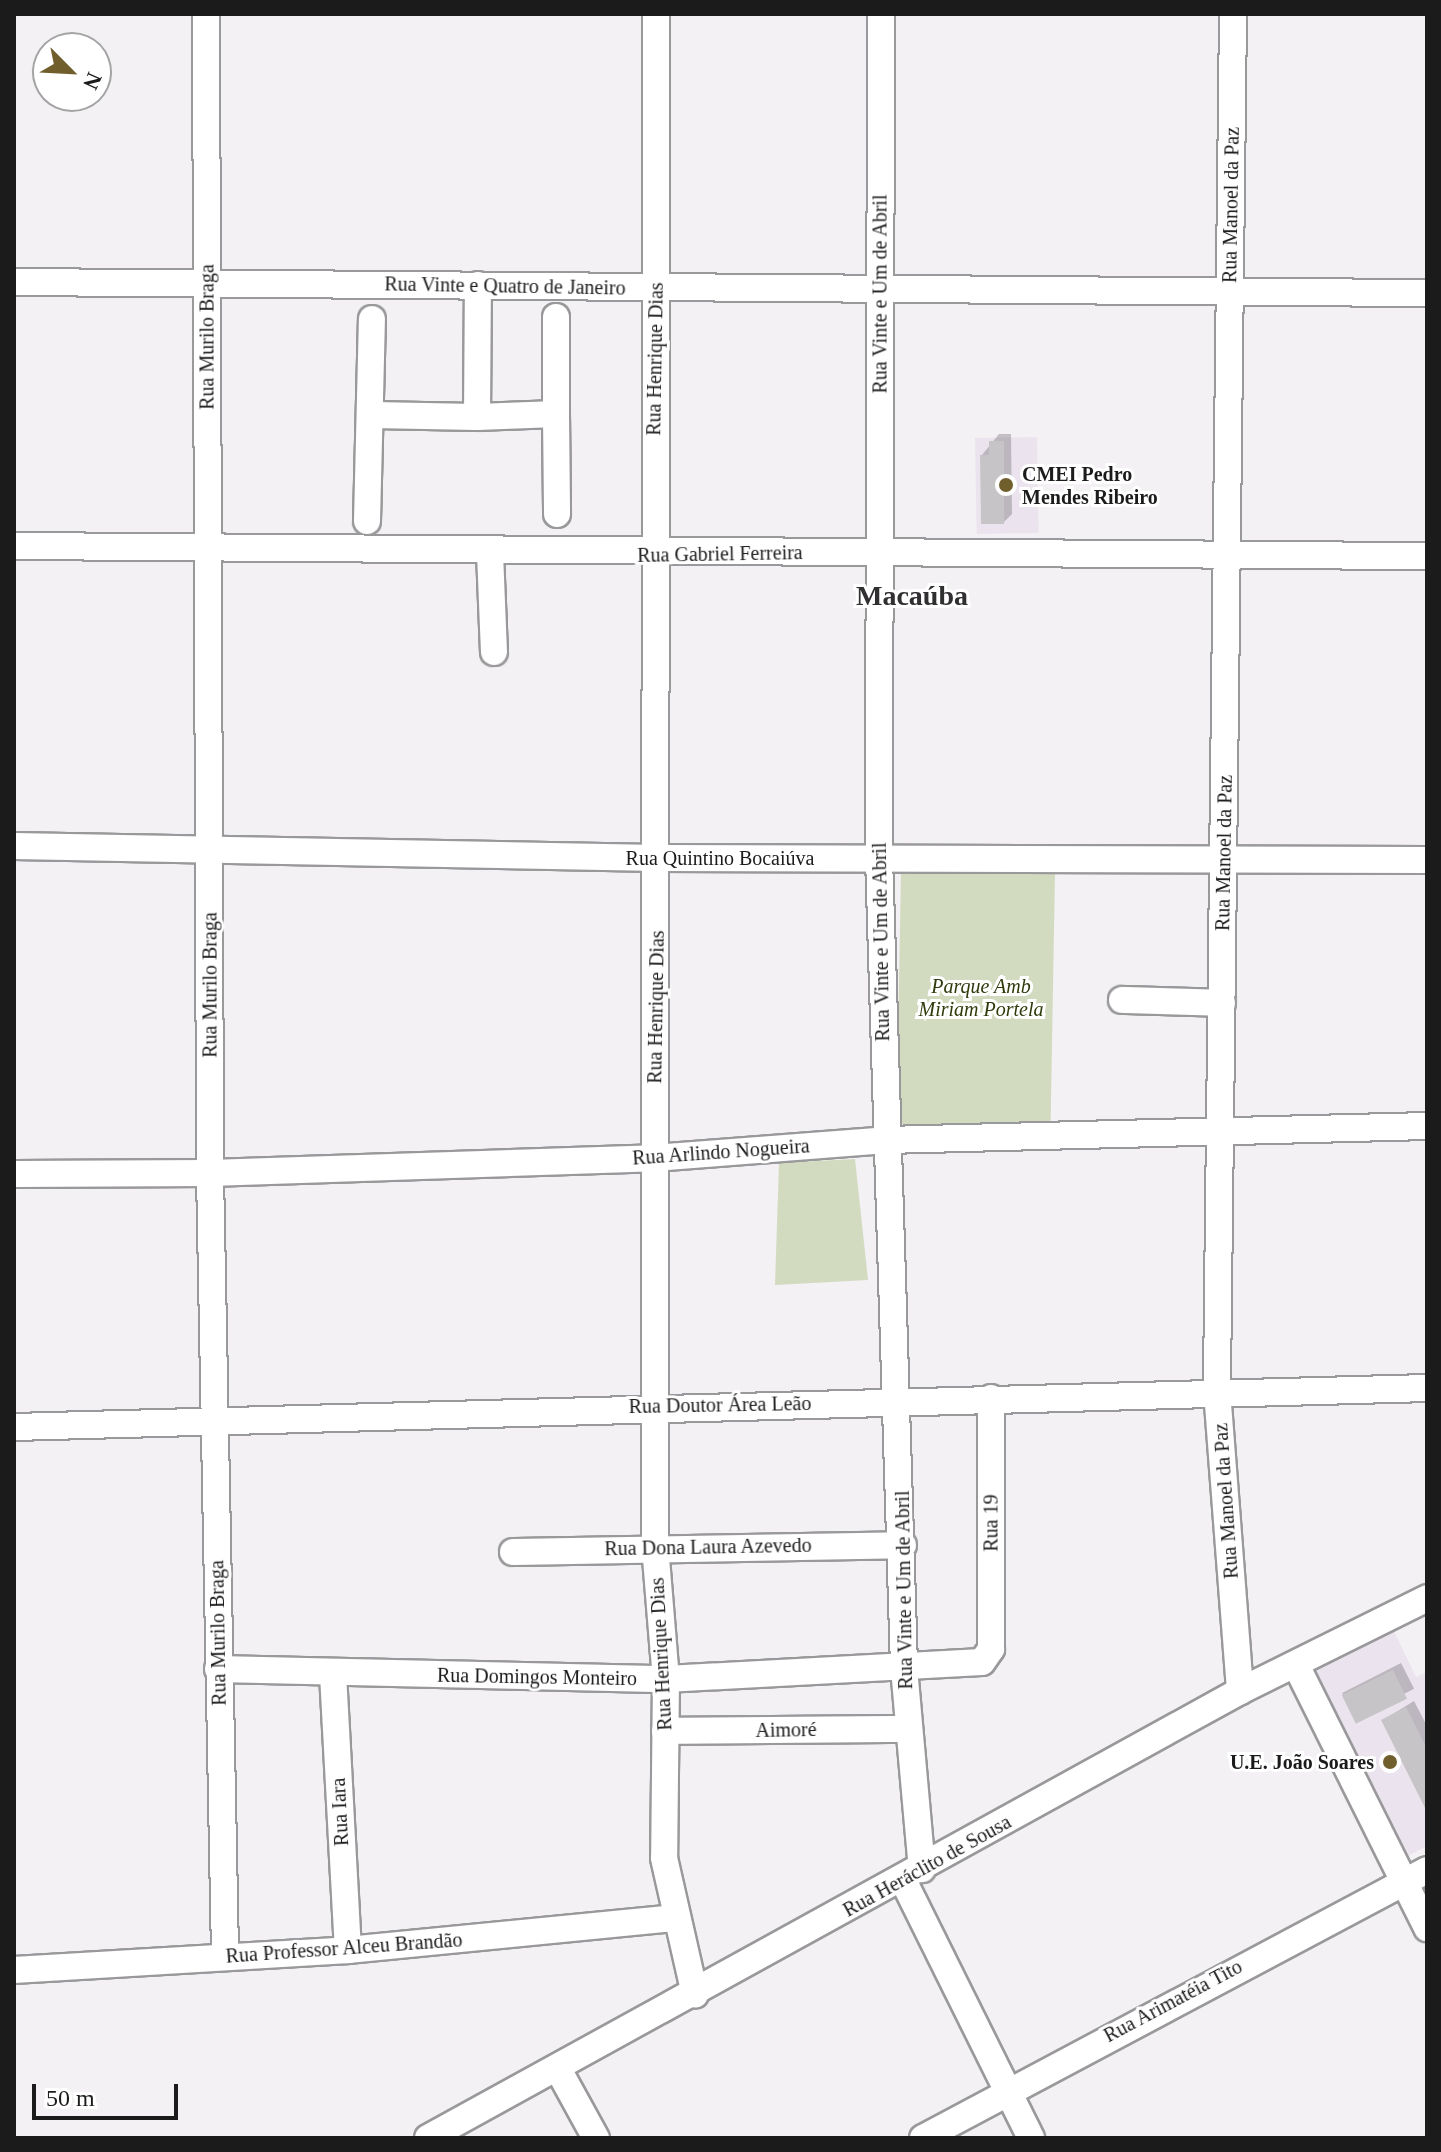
<!DOCTYPE html>
<meta charset="utf-8">
<style>
body{margin:0}
#map{position:relative;width:1441px;height:2152px;overflow:hidden;background:#f3f1f4;font-family:"Times New Roman",serif}
div>[style]{position:absolute}
.built>*{inset:0;background:#ebe4ee;transform-origin:0 0}
.green>*{inset:0;background:#d2dbc0;transform-origin:0 0}
.shadow>*{inset:0;background:#0003;transform-origin:0 0}
.building>*{inset:0;background:#c6c4c7;transform-origin:0 0}
.roads{filter:drop-shadow(2px 0 #99989a) drop-shadow(-2px 0 #99989a) drop-shadow(0 2px #99989a) drop-shadow(0 -2px #99989a)}
.minor>*{height:26px;margin:-13px;padding:0 13px;transform-origin:13px;border-radius:13px;background:#fff}
.dots>*{width:22px;height:22px;translate:-50% -50%;box-sizing:border-box;border:4px solid #fff;border-radius:50%}
span{translate:-50% -50%;white-space:nowrap;text-align:center;line-height:1.15;-webkit-text-stroke:6px #fff;paint-order:stroke}
.street-label{font-size:20px;color:#1c1b1c}
.poi-label{font-size:20px;color:#1c1b1c;font-weight:700}
.left{translate:0 -50%;text-align:left}
.right{translate:-100% -50%;text-align:right}
.park-label{font-size:20px;color:#2f3b0c;font-style:italic}
.district-label{font-size:28px;color:#312f31;font-weight:700}
.frame{position:absolute;inset:0;border:16px solid #1c1b1c;pointer-events:none}
.north{position:absolute;left:32px;top:32px;width:80px;height:80px;box-sizing:border-box;background:#fff;border:2px solid #a4a4a4;border-radius:50%;rotate:114deg;font-size:22px;font-weight:700;line-height:32px;text-align:center;color:#1c1b1c}
.north::after{content:'';display:block;margin:auto;width:28px;height:36px;background:#705e2c;clip-path:polygon(50% 0,100% 100%,50% 72%,0 100%)}
.scale{position:absolute;left:32px;top:2084px;width:146px;height:36px;box-sizing:border-box;border:4px solid #1c1b1c;border-top:0;padding-left:10px;font-size:24px;line-height:28px;white-space:nowrap;color:#1c1b1c;-webkit-text-stroke:6px #fff;paint-order:stroke}
</style>
<div id="map">
<div class="built">
<div style="left:1037px;top:437px;width:96px;height:62px;rotate:89deg"></div>
<div style="clip-path:polygon(1391px 1625px,1416px 1677px,1427px 1672px,1427px 1846px,1402px 1859px,1307px 1667px)"></div>
</div>
<div class="green">
<div style="left:901px;top:871px;width:154px;height:253px;rotate:1deg"></div>
<div style="clip-path:polygon(855px 1159px,868px 1280px,775px 1285px,779px 1163px)"></div>
</div>
<div class="shadow">
<div style="clip-path:polygon(999px 434px,1011px 434px,1012px 514px,1004px 522px,982px 455px)"></div>
<div style="left:1401px;top:1663px;width:29px;height:66px;rotate:63deg"></div>
<div style="clip-path:polygon(1414px 1701px,1427px 1726px,1427px 1808px,1383px 1720px)"></div>
</div>
<div class="building">
<div style="clip-path:polygon(989px 441px,1004px 441px,1004px 524px,981px 524px,980px 455px,989px 455px)"></div>
<div style="left:1393px;top:1670px;width:32px;height:57px;rotate:64deg"></div>
<div style="clip-path:polygon(1406px 1707px,1427px 1749px,1427px 1812px,1381px 1720px)"></div>
</div>
<div class="roads">
<div class="minor">
<div style="left:206px;top:14px;width:1159px;rotate:89.8deg"></div>
<div style="left:210px;top:1173px;width:784px;rotate:88.9deg"></div>
<div style="left:656px;top:14px;width:1532px;rotate:90.04deg"></div>
<div style="left:655px;top:1546px;width:133px;rotate:85.3deg"></div>
<div style="left:666px;top:1679px;width:179px;rotate:90.6deg"></div>
<div style="left:664px;top:1858px;width:140px;rotate:77.2deg"></div>
<div style="left:881px;top:14px;width:843px;rotate:90.14deg"></div>
<div style="left:879px;top:857px;width:811px;rotate:88.23deg"></div>
<div style="left:904px;top:1668px;width:202px;rotate:84.9deg"></div>
<div style="left:1233px;top:14px;width:1377px;rotate:90.67deg"></div>
<div style="left:1217px;top:1391px;width:301px;rotate:85.6deg"></div>
<div style="left:14px;top:282px;width:1413px;rotate:0.45deg"></div>
<div style="left:556px;top:317px;width:97px;rotate:90deg"></div>
<div style="left:372px;top:415px;width:105px;rotate:1.1deg"></div>
<div style="left:477px;top:417px;width:132px;rotate:-89.6deg"></div>
<div style="left:477px;top:417px;width:79px;rotate:-2.2deg"></div>
<div style="left:556px;top:414px;width:100px;rotate:89.4deg"></div>
<div style="left:367px;top:521px;width:202px;rotate:-88.6deg"></div>
<div style="left:14px;top:546px;width:1413px;rotate:0.41deg"></div>
<div style="left:490px;top:553px;width:99px;rotate:87.7deg"></div>
<div style="left:14px;top:846px;width:644px;rotate:1.07deg"></div>
<div style="left:658px;top:858px;width:769px;rotate:0.15deg"></div>
<div style="left:1122px;top:1000px;width:100px;rotate:1.7deg"></div>
<div style="left:14px;top:1174px;width:196px;rotate:-0.3deg"></div>
<div style="left:210px;top:1173px;width:444px;rotate:-1.9deg"></div>
<div style="left:654px;top:1158px;width:233px;rotate:-4.4deg"></div>
<div style="left:886px;top:1140px;width:541px;rotate:-1.48deg"></div>
<div style="left:14px;top:1427px;width:1414px;rotate:-1.58deg"></div>
<div style="left:513px;top:1552px;width:390px;rotate:-1deg"></div>
<div style="left:1297px;top:1667px;width:292px;rotate:63.5deg"></div>
<div style="left:218px;top:1669px;width:448px;rotate:1.3deg"></div>
<div style="left:666px;top:1679px;width:316px;rotate:-3.1deg"></div>
<div style="left:982px;top:1662px;width:16px;rotate:-55deg"></div>
<div style="left:991px;top:1649px;width:251px;rotate:-90deg"></div>
<div style="left:333px;top:1674px;width:276px;rotate:86.9deg"></div>
<div style="left:665px;top:1731px;width:242px;rotate:-0.5deg"></div>
<div style="left:903px;top:1880px;width:288px;rotate:63.6deg"></div>
<div style="left:14px;top:1970px;width:335px;rotate:-3.4deg"></div>
<div style="left:348px;top:1950px;width:327px;rotate:-5.6deg"></div>
<div style="left:558px;top:2069px;width:79px;rotate:61.2deg"></div>
<div style="left:428px;top:2138px;width:927px;rotate:-28.83deg"></div>
<div style="left:1240px;top:1691px;width:209px;rotate:-26.4deg"></div>
<div style="left:923px;top:2138px;width:571px;rotate:-28deg"></div>
</div>
</div>
<div class="dots">
<div style="left:1006px;top:485px;background:#705e2c"></div>
<div style="left:1390px;top:1762px;background:#705e2c"></div>
</div>
<div class="street-label">
<span style="left:1231px;top:205px;rotate:-89deg">Rua Manoel da Paz</span>
<span style="left:505px;top:286px;rotate:1deg">Rua Vinte e Quatro de Janeiro</span>
<span style="left:880px;top:294px;rotate:-90deg">Rua Vinte e Um de Abril</span>
<span style="left:207px;top:337px;rotate:-90deg">Rua Murilo Braga</span>
<span style="left:655px;top:359px;rotate:-89deg">Rua Henrique Dias</span>
<span style="left:720px;top:554px;rotate:-1deg">Rua Gabriel Ferreira</span>
<span style="left:1224px;top:853px;rotate:-89deg">Rua Manoel da Paz</span>
<span style="left:720px;top:858px">Rua Quintino Bocaiúva</span>
<span style="left:881px;top:942px;rotate:-91deg">Rua Vinte e Um de Abril</span>
<span style="left:210px;top:985px;rotate:-90deg">Rua Murilo Braga</span>
<span style="left:656px;top:1007px;rotate:-89deg">Rua Henrique Dias</span>
<span style="left:721px;top:1152px;rotate:-4deg">Rua Arlindo Nogueira</span>
<span style="left:720px;top:1405px;rotate:-1deg">Rua Doutor Área Leão</span>
<span style="left:1226px;top:1501px;rotate:-94deg">Rua Manoel da Paz</span>
<span style="left:991px;top:1523px;rotate:-90deg">Rua 19</span>
<span style="left:708px;top:1547px;rotate:-1deg">Rua Dona Laura Azevedo</span>
<span style="left:904px;top:1590px;rotate:-91deg">Rua Vinte e Um de Abril</span>
<span style="left:218px;top:1633px;rotate:-91deg">Rua Murilo Braga</span>
<span style="left:661px;top:1654px;rotate:-93deg">Rua Henrique Dias</span>
<span style="left:537px;top:1677px;rotate:1deg">Rua Domingos Monteiro</span>
<span style="left:786px;top:1730px;rotate:-1deg">Aimoré</span>
<span style="left:340px;top:1812px;rotate:-93deg">Rua Iara</span>
<span style="left:927px;top:1866px;rotate:-29deg">Rua Heráclito de Sousa</span>
<span style="left:344px;top:1948px;rotate:-4deg">Rua Professor Alceu Brandão</span>
<span style="left:1173px;top:2001px;rotate:-28deg">Rua Arimatéia Tito</span>
</div>
<div class="poi-label">
<span class="left" style="left:1022px;top:486px">CMEI Pedro<br>Mendes Ribeiro</span>
<span class="right" style="left:1374px;top:1762px">U.E. João Soares</span>
</div>
<div class="park-label">
<span style="left:981px;top:998px">Parque Amb<br>Miriam Portela</span>
</div>
<div class="district-label">
<span style="left:912px;top:596px">Macaúba</span>
</div>
<div class="frame"></div>
<div class="north">N</div>
<div class="scale">50 m</div>
</div>
